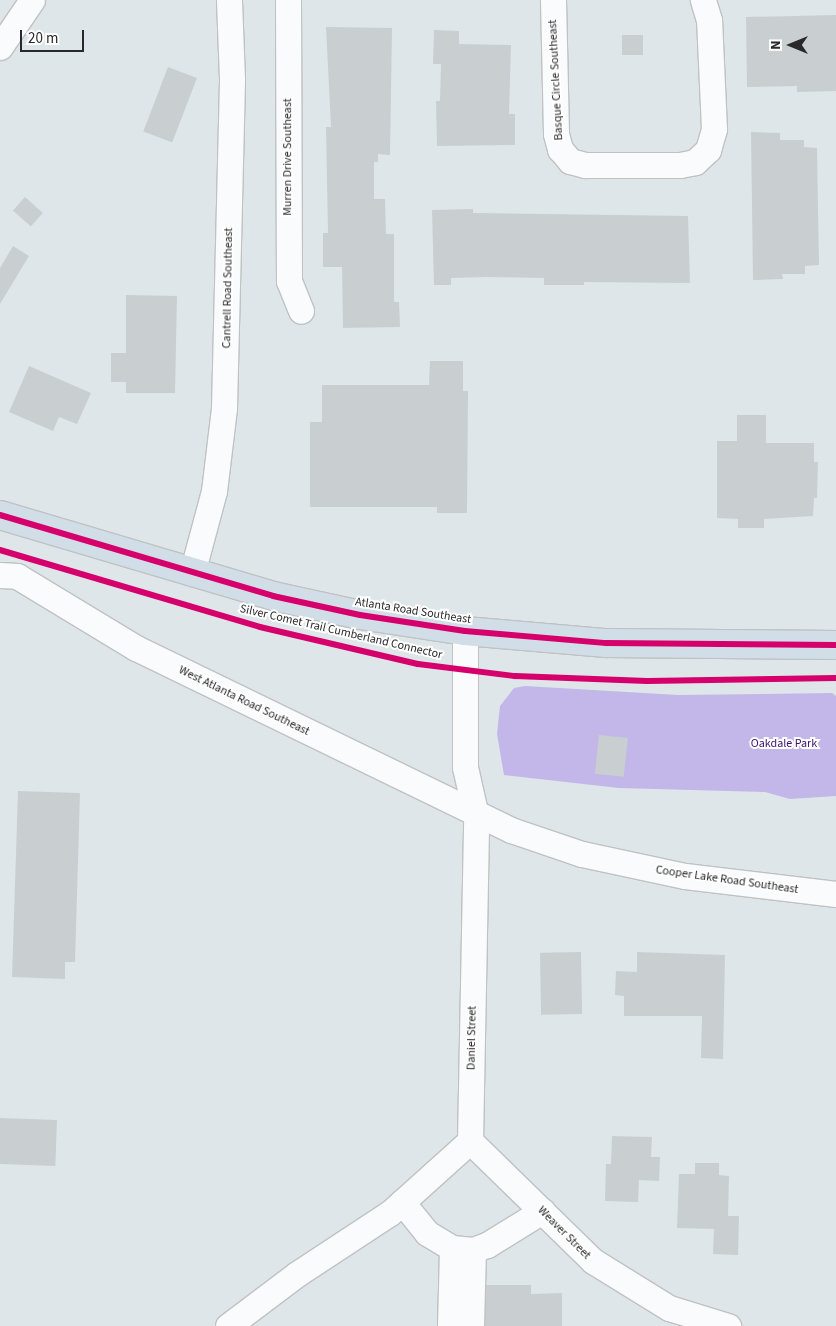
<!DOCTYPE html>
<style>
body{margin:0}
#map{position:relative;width:836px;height:1326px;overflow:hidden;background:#dee6e9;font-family:"Source Sans 3",sans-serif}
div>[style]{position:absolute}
.green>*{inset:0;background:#c2b7e8}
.building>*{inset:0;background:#c9cfd1;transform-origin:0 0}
.roads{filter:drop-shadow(1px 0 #c0c2c2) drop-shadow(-1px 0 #c0c2c2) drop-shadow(0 1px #c0c2c2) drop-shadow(0 -1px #c0c2c2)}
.minor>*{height:25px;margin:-12.5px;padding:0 12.5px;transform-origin:12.5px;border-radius:12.5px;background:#fafbfc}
.major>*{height:28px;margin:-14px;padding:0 14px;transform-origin:14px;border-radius:14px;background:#d1dee8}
.cycleway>*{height:6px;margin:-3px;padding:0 3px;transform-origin:3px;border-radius:3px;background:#d6006c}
span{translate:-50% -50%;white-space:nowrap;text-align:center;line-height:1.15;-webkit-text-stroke:4px #fff;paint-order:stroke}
.street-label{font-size:12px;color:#292929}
.park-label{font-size:12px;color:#3a146c}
.north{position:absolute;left:766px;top:20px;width:50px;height:50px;-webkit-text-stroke:4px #fff;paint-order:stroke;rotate:270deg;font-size:14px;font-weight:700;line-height:20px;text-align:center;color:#292929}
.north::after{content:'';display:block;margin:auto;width:18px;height:22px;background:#292929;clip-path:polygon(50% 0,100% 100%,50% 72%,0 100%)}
.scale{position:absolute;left:20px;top:30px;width:64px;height:22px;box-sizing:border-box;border:2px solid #292929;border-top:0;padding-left:6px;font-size:15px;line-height:18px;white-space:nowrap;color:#292929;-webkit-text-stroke:4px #fff;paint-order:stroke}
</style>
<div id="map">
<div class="green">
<div style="clip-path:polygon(525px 686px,678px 695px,832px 693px,836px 696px,836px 796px,790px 799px,765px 792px,619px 788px,504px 775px,497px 734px,500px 706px,514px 688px)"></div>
</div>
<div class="building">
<div style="clip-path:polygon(836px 15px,836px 91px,797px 92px,797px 86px,747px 87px,746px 17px)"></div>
<div style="clip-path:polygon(326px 27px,392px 28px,390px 155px,378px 154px,378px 162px,374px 162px,374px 199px,385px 199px,386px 234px,394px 234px,394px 302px,399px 302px,400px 327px,343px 328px,342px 267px,323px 267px,323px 233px,328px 233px,326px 127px,331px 127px)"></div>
<div style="clip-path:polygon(434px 30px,459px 31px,459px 44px,511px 45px,509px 114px,515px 114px,515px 145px,437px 146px,436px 101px,440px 101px,441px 64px,433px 64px)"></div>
<div style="left:622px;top:35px;width:21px;height:20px"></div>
<div style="left:168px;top:67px;width:31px;height:69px;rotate:21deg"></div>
<div style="clip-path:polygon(751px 132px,780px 133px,780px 140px,804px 140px,804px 147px,817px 148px,819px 265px,805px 266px,805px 274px,782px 274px,783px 279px,753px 280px)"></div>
<div style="left:25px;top:197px;width:24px;height:18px;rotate:42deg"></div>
<div style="clip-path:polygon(473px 209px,473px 213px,688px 216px,690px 283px,584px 282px,584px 285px,544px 285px,544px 278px,487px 277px,451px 278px,451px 285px,434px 285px,432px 210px)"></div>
<div style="clip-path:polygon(13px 246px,29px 256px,0 304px,0 268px)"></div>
<div style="clip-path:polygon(126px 295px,177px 296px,175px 393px,126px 393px,126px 382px,111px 382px,111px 353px,126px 353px)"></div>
<div style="clip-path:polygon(430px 361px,463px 361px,463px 391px,468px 391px,467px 513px,437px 513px,437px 507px,310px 507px,310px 422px,322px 422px,322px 385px,429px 385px)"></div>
<div style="clip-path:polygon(29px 366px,91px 393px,77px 424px,59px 417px,53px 431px,9px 412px)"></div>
<div style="clip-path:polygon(737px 415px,766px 415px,766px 443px,814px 443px,814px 462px,818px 462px,817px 498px,814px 498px,813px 516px,764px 519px,764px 528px,738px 528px,738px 519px,717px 518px,717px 441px,737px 441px)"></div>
<div style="left:599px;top:735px;width:29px;height:39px;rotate:6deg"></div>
<div style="clip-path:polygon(18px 791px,80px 793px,75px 962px,65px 962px,65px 979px,12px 977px)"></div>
<div style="left:581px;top:952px;width:62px;height:41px;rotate:89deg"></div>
<div style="clip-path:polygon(637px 952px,725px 955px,723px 1059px,701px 1058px,702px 1016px,624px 1016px,624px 996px,615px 995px,616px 971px,637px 972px)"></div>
<div style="left:0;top:1118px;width:57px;height:46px;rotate:2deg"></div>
<div style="clip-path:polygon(612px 1136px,652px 1137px,651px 1157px,660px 1157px,659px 1181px,639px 1180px,638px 1202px,605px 1201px,606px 1164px,611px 1164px)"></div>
<div style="clip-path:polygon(695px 1163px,719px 1163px,719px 1175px,729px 1176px,728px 1216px,739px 1216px,738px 1255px,713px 1254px,714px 1229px,677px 1228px,679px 1174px,695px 1174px)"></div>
<div style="clip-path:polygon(486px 1285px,531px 1285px,531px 1294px,562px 1293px,562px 1326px,485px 1326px)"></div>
</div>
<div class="roads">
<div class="minor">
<div style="left:288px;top:0;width:281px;rotate:89.8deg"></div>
<div style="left:289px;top:281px;width:32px;rotate:68deg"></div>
<div style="left:553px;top:0;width:134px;rotate:88.7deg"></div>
<div style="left:556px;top:134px;width:16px;rotate:75deg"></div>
<div style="left:560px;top:149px;width:16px;rotate:50deg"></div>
<div style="left:570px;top:161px;width:16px;rotate:15deg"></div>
<div style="left:585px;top:165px;width:95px"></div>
<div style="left:680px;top:165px;width:15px;rotate:-11deg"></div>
<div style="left:695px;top:162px;width:18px;rotate:-43deg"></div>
<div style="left:708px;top:150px;width:22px;rotate:-74deg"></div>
<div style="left:714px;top:129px;width:109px;rotate:-92.6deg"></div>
<div style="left:709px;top:20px;width:21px;rotate:-107deg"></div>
<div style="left:0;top:47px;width:57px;rotate:-55.8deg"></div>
<div style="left:192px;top:573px;width:85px;rotate:-75deg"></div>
<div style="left:214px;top:491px;width:84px;rotate:-83.1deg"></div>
<div style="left:224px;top:408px;width:329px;rotate:-88.6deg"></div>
<div style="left:232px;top:79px;width:79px;rotate:-92.2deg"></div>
<div style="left:0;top:575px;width:17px;rotate:3deg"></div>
<div style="left:17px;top:576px;width:139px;rotate:31.2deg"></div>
<div style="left:136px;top:648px;width:417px;rotate:25.9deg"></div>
<div style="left:511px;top:830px;width:75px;rotate:18.7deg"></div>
<div style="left:582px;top:854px;width:105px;rotate:12.1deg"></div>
<div style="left:685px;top:876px;width:152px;rotate:6.8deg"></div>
<div style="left:470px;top:1141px;width:172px;rotate:44.3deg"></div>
<div style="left:593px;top:1261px;width:89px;rotate:31.7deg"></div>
<div style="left:669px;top:1308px;width:62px;rotate:17deg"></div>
<div style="left:402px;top:1202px;width:40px;rotate:51deg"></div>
<div style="left:427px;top:1233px;width:29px;rotate:31deg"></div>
<div style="left:452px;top:1248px;width:21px;rotate:5deg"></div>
<div style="left:473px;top:1250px;width:15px;rotate:-20deg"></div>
<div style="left:487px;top:1245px;width:65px;rotate:-31.7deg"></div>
<div style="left:228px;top:1326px;width:86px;rotate:-37deg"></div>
<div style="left:297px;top:1274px;width:111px;rotate:-33.3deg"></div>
<div style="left:390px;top:1213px;width:108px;rotate:-42deg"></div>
<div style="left:470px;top:1141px;width:325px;rotate:-88.9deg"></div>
<div style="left:476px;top:816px;width:50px;rotate:-102.7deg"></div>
<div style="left:465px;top:767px;width:136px;rotate:-90deg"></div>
<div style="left:450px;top:1326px;width:78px;rotate:-88.5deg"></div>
<div style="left:471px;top:1326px;width:76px;rotate:-88.5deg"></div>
</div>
<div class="major">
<div style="left:0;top:515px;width:285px;rotate:16.5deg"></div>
<div style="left:273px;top:596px;width:89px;rotate:12.3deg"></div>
<div style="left:360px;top:615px;width:106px;rotate:8.7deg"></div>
<div style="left:465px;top:631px;width:142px;rotate:4.9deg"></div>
<div style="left:606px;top:643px;width:230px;rotate:0.5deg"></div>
</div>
</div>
<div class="cycleway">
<div style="left:0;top:515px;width:285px;rotate:16.5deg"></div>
<div style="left:273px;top:596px;width:89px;rotate:12.3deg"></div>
<div style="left:360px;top:615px;width:106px;rotate:8.7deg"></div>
<div style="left:465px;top:631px;width:142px;rotate:4.9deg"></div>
<div style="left:606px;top:643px;width:230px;rotate:0.5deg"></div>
<div style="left:0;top:550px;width:271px;rotate:16.5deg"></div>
<div style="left:260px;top:627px;width:162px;rotate:13.2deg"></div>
<div style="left:418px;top:664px;width:98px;rotate:7.1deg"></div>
<div style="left:515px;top:676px;width:132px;rotate:2.2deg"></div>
<div style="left:647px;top:681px;width:189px;rotate:-0.9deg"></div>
</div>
<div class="street-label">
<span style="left:556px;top:80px;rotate:-93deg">Basque Circle Southeast</span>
<span style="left:288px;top:157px;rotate:-90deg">Murren Drive Southeast</span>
<span style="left:228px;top:288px;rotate:-89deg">Cantrell Road Southeast</span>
<span style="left:413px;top:611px;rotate:9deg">Atlanta Road Southeast</span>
<span style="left:341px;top:632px;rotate:13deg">Silver Comet Trail Cumberland Connector</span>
<span style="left:244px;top:701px;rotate:26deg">West Atlanta Road Southeast</span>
<span style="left:727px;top:880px;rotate:8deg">Cooper Lake Road Southeast</span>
<span style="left:472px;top:1038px;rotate:-89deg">Daniel Street</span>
<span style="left:564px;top:1233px;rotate:45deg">Weaver Street</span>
</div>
<div class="park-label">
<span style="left:784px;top:744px">Oakdale Park</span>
</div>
<div class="north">N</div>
<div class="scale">20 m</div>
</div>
